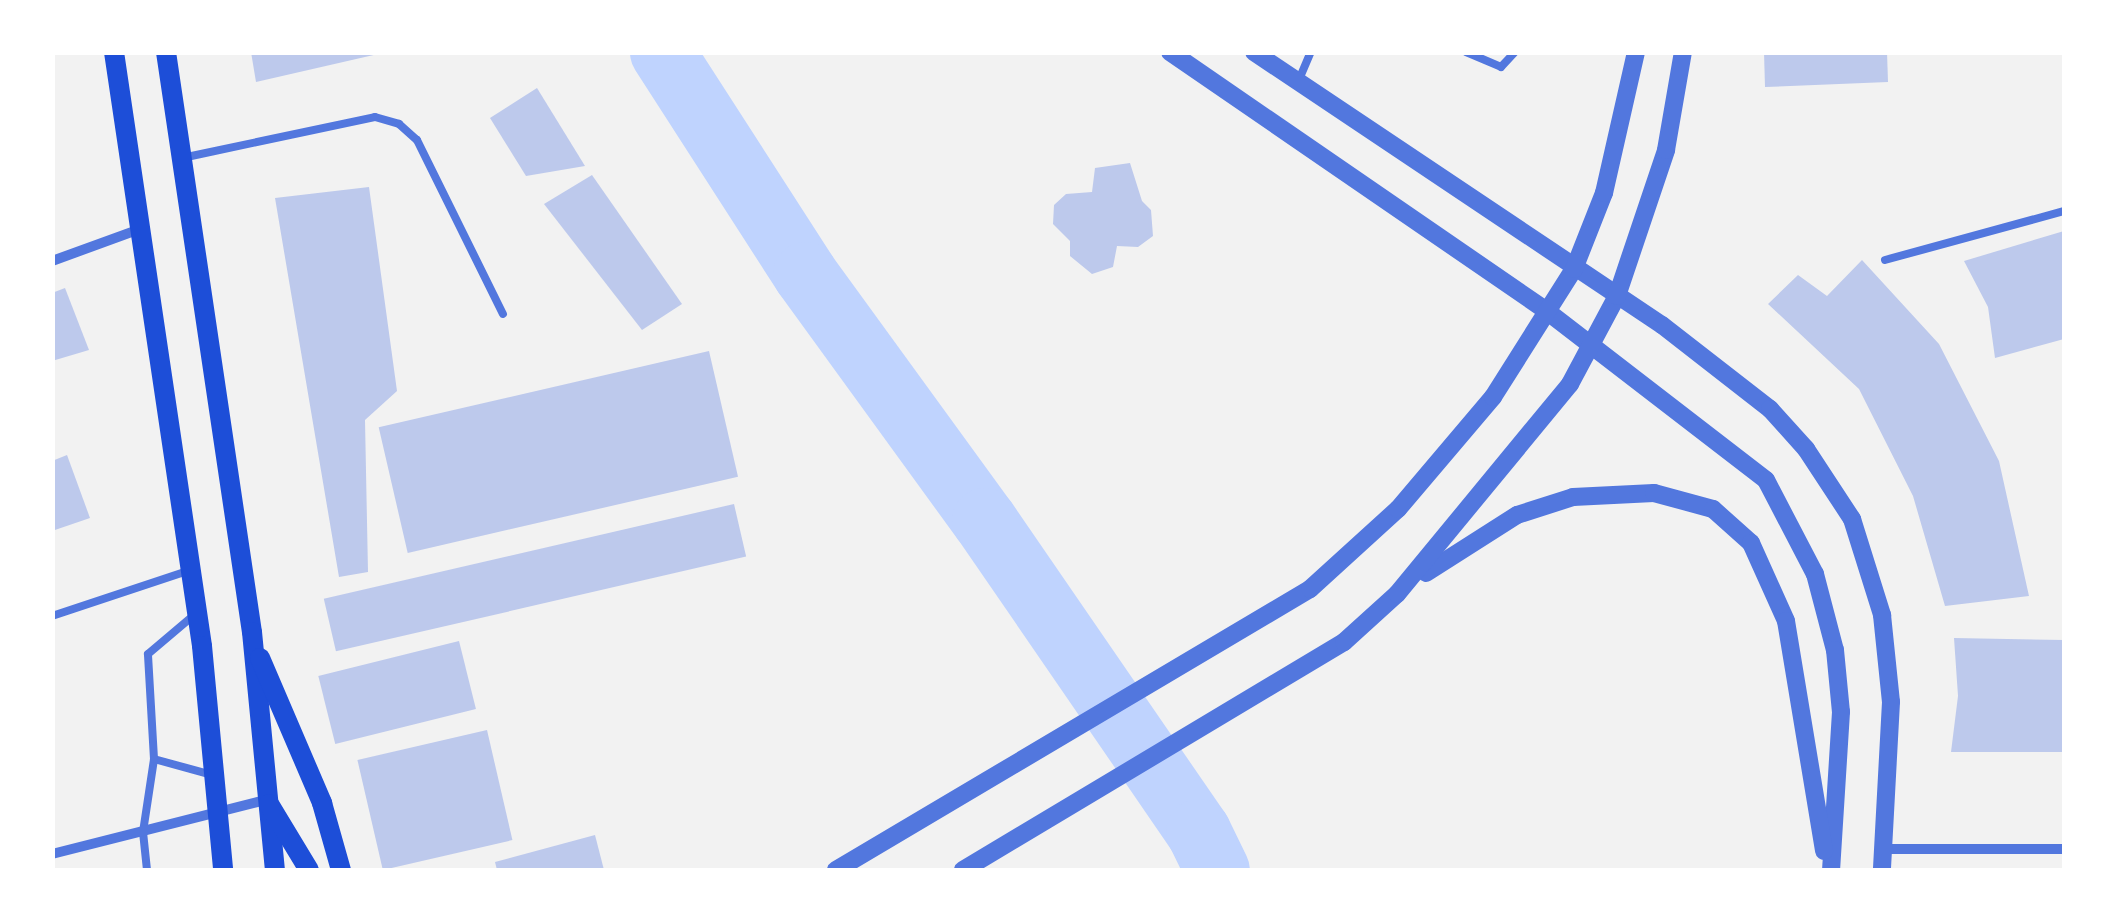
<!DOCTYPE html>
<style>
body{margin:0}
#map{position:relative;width:2117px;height:923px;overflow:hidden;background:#f2f2f2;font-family:"Public Sans",sans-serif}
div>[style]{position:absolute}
.river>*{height:65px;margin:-32.5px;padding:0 32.5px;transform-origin:32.5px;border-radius:32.5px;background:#bfd3fe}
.building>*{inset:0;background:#bdc9ec;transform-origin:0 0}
.service>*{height:8px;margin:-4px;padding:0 4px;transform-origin:4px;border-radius:4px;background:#5277de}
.minor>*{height:10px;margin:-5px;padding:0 5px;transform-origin:5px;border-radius:5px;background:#5277de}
.tertiary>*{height:18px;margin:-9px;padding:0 9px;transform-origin:9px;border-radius:9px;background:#5277de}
.secondary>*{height:20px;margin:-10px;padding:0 10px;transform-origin:10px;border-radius:10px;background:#1d4ed8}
span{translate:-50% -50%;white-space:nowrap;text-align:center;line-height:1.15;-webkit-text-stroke:8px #fff;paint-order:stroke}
.frame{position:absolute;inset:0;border:55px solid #fff;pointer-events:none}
</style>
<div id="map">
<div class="river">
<div style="left:662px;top:52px;width:264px;rotate:57.2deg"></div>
<div style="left:805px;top:274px;width:304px;rotate:54deg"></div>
<div style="left:984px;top:520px;width:378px;rotate:55.5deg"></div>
<div style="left:1198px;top:831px;width:43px;rotate:64deg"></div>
</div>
<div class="building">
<div style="clip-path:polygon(251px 52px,378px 52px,378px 54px,256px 82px)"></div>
<div style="clip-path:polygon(1764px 52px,1887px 52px,1888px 82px,1765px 87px)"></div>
<div style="clip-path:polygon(537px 88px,585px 166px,526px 176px,490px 118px)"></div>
<div style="clip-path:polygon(1130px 163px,1142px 201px,1151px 210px,1153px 236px,1138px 247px,1117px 246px,1113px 267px,1092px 274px,1070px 256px,1070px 241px,1053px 224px,1054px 205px,1066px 194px,1092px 192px,1095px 168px)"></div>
<div style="clip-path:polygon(592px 175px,682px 304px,642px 330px,544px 204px)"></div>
<div style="clip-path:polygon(369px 187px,397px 391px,365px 420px,368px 572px,339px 577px,275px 198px)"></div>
<div style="clip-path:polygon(2064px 231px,2064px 339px,1995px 358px,1988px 307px,1964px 261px)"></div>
<div style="clip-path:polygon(1862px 260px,1939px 344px,1999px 461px,2029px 596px,1945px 606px,1913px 496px,1859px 389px,1768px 304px,1798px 275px,1827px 296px)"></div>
<div style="clip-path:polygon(65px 288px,89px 350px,52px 361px,52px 293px)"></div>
<div style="left:709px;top:351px;width:129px;height:339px;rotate:77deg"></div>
<div style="clip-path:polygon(67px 455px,90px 518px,52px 531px,52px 461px)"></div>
<div style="left:734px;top:504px;width:54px;height:421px;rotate:77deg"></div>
<div style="clip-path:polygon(1954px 638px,2064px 640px,2064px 752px,1951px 752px,1958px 696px)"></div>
<div style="left:459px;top:641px;width:70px;height:145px;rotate:76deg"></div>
<div style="left:487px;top:730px;width:113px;height:133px;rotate:77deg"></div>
<div style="clip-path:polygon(595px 835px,604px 870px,497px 870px,495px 862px)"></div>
</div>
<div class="service">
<div style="left:1466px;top:52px;width:38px;rotate:23deg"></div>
<div style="left:1501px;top:67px;width:21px;rotate:-47deg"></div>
<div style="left:1298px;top:82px;width:33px;rotate:-67deg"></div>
<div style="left:182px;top:158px;width:197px;rotate:-12deg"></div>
<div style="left:375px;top:117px;width:25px;rotate:16deg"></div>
<div style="left:399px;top:124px;width:24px;rotate:42deg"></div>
<div style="left:417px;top:140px;width:194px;rotate:63.7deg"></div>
<div style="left:1885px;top:260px;width:186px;rotate:-15.3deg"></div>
<div style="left:52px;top:616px;width:142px;rotate:-18.4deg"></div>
<div style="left:154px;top:759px;width:60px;rotate:15.4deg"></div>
<div style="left:147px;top:870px;width:38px;rotate:-96deg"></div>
<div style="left:143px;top:832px;width:74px;rotate:-81.4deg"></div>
<div style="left:154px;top:759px;width:105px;rotate:-93.3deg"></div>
<div style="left:148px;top:654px;width:60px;rotate:-40.3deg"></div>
</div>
<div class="minor">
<div style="left:52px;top:261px;width:94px;rotate:-20deg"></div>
<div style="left:1883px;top:849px;width:181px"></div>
<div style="left:52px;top:854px;width:221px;rotate:-14.2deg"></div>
</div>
<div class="tertiary">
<div style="left:1170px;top:52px;width:459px;rotate:34.5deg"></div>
<div style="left:1548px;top:312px;width:275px;rotate:37.6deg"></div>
<div style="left:1766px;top:480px;width:106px;rotate:62.5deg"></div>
<div style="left:1815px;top:574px;width:79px;rotate:75.3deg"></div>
<div style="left:1835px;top:650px;width:62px;rotate:84.5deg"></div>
<div style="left:1841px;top:712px;width:158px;rotate:93.6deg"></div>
<div style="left:1254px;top:52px;width:491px;rotate:33.8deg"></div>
<div style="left:1662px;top:325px;width:137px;rotate:37.9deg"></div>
<div style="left:1770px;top:409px;width:54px;rotate:48deg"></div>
<div style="left:1806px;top:449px;width:84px;rotate:56.7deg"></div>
<div style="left:1852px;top:519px;width:101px;rotate:72.6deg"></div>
<div style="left:1882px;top:615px;width:87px;rotate:84.1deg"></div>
<div style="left:1891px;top:702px;width:168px;rotate:93.1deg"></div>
<div style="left:1426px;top:573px;width:108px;rotate:-32.5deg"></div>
<div style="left:1517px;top:515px;width:59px;rotate:-17.8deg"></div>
<div style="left:1573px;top:497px;width:81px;rotate:-2.8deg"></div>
<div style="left:1654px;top:493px;width:61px;rotate:15.2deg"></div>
<div style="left:1713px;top:509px;width:51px;rotate:41.8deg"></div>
<div style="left:1751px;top:543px;width:85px;rotate:65.8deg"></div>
<div style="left:1786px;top:621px;width:233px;rotate:80.6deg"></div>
<div style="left:836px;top:870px;width:551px;rotate:-30.66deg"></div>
<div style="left:1310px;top:589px;width:119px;rotate:-42.3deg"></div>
<div style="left:1398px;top:509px;width:147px;rotate:-49.7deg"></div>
<div style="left:1493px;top:397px;width:151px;rotate:-57.7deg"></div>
<div style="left:1574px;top:269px;width:82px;rotate:-68.5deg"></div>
<div style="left:1604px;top:193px;width:145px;rotate:-77.2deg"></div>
<div style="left:963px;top:870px;width:444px;rotate:-30.9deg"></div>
<div style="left:1344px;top:642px;width:72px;rotate:-42.2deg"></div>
<div style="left:1397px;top:594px;width:272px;rotate:-50.5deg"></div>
<div style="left:1570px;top:384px;width:100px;rotate:-61.9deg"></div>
<div style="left:1617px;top:296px;width:154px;rotate:-71.4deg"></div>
<div style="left:1666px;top:150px;width:99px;rotate:-80.2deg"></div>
</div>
<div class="secondary">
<div style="left:114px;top:52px;width:600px;rotate:81.57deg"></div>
<div style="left:202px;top:646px;width:225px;rotate:84.6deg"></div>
<div style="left:166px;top:52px;width:586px;rotate:81.57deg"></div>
<div style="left:252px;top:632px;width:239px;rotate:84.5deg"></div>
<div style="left:260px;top:658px;width:158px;rotate:66.8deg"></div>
<div style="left:322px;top:803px;width:70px;rotate:74.2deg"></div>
<div style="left:269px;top:804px;width:77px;rotate:58.8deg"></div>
</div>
<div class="frame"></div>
</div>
